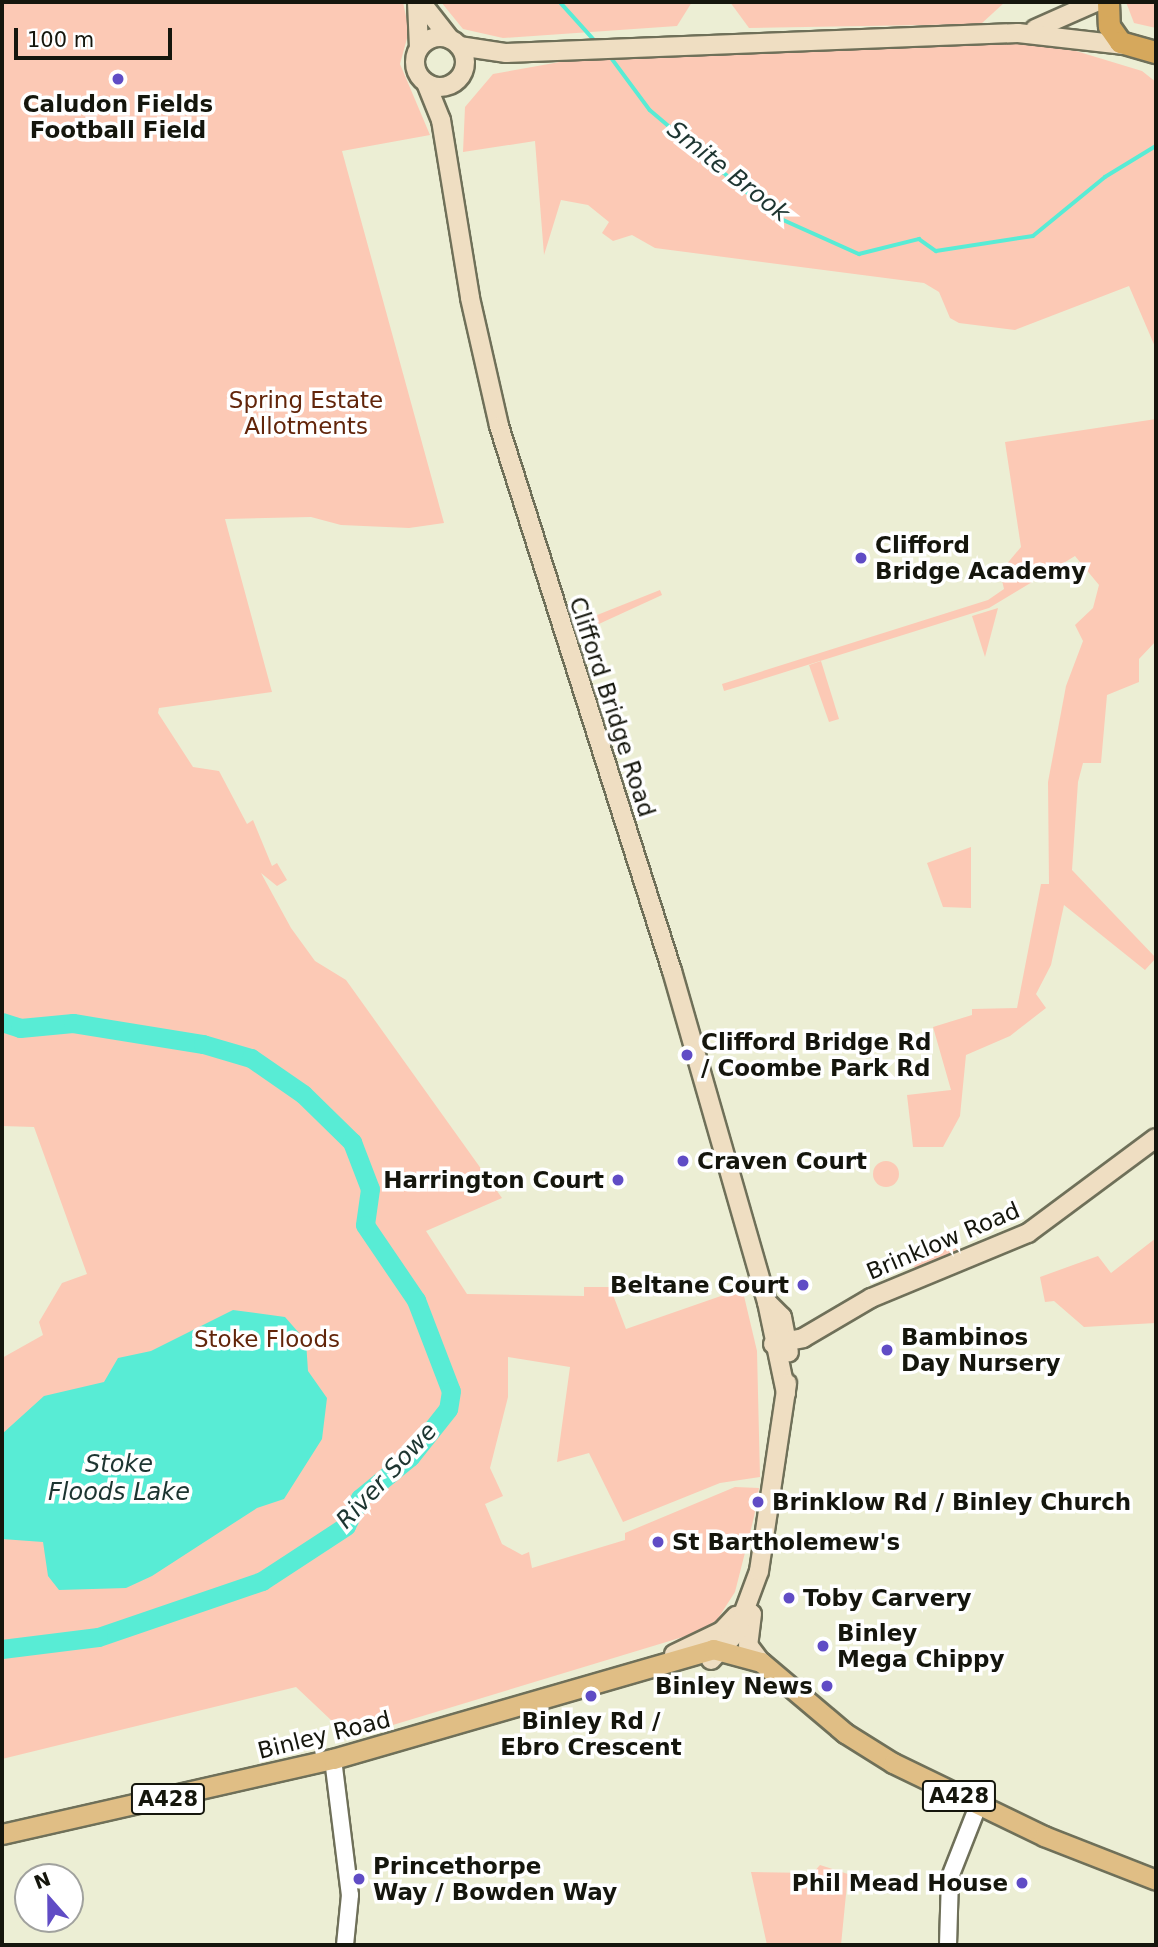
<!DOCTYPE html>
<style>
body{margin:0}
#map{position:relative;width:1158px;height:1947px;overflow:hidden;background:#eceed4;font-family:"DejaVu Sans",sans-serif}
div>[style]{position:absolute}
.green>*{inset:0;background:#fcc9b5}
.round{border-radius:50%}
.water>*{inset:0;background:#58ecd5}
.stream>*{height:3.5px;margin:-1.75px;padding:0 1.75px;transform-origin:1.75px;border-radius:1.75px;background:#58ecd5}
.river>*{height:19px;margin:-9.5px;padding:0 9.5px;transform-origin:9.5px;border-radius:9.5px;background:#58ecd5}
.roads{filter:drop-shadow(2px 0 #6f7059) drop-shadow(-2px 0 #6f7059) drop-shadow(0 2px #6f7059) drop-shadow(0 -2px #6f7059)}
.tertiary>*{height:16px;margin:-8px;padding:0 8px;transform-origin:8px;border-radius:8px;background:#fff}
.secondary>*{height:18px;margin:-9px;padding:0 9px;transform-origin:9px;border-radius:9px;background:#efdec2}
.secondary>.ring{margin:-9px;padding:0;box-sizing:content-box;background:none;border:18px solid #efdec2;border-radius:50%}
.primary>*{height:19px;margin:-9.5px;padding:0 9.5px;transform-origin:9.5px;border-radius:9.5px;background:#e0be85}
.trunk>*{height:21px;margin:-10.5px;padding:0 10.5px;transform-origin:10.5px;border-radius:10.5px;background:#d6a85c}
.dots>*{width:19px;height:19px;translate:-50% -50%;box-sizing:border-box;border:4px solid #fff;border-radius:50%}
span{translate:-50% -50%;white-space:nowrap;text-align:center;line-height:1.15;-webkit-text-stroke:7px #fff;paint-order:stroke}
.shield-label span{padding:2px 5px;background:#fff;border:2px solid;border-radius:5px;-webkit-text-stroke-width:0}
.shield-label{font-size:21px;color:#15160d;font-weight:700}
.poi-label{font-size:23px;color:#15160d;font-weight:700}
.left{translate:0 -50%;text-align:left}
.right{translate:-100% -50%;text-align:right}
.park-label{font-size:23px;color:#62250a}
.street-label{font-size:23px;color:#15160d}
.water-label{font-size:24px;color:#1d3531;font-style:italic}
.frame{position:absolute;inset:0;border:4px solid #15160d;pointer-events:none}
.north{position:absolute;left:14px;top:1863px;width:70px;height:70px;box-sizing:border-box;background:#fff;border:2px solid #a1a29e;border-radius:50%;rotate:339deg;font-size:19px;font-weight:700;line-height:28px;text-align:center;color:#15160d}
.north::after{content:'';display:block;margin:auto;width:24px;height:32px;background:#604cc5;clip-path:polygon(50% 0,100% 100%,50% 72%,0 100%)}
.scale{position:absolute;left:14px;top:28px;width:158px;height:32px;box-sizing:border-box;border:4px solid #15160d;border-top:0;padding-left:9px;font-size:21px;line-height:24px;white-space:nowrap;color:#15160d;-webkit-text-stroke:5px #fff;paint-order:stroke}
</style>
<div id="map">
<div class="green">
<div style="clip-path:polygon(403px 2px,409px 31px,400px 64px,430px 135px,342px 151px,444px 523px,409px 528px,341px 525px,311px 517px,225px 519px,272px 692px,159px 708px,158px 713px,193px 767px,219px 771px,247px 824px,253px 820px,272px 866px,277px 863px,287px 880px,277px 886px,261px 873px,291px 928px,315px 961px,346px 980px,502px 1198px,426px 1231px,467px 1294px,584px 1296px,584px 1287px,610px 1287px,626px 1329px,741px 1289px,744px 1296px,757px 1351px,760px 1477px,720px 1483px,623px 1522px,589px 1453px,557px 1462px,570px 1367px,508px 1357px,508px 1397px,490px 1468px,503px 1496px,485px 1504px,502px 1544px,522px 1555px,529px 1552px,532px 1568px,625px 1540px,625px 1533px,735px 1487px,759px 1488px,754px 1517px,735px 1592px,717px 1620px,696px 1633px,350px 1738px,296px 1687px,2px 1759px,2px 1358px,43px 1335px,39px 1322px,62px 1283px,87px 1274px,34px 1127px,2px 1126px,2px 4px)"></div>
<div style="clip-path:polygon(441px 2px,563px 4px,692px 2px,677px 26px,503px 38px,463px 29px)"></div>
<div style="clip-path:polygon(730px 2px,1005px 2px,981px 24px,749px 28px)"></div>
<div style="clip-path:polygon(1126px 2px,1156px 2px,1156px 28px,1134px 23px)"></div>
<div style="clip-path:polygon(1017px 43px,1076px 51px,1142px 71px,1156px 82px,1156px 349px,1129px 286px,1015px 330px,959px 323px,950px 318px,939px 292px,924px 283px,655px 248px,632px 235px,613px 241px,602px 233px,609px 222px,588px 205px,561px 200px,544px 255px,535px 141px,463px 152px,465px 107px,493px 74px,571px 60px)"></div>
<div style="clip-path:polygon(1156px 419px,1156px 641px,1139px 659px,1139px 682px,1107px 695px,1101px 763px,1083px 763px,1078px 782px,1072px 870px,1156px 958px,1145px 970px,1064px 905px,1051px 965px,1036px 994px,1046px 1008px,1010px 1036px,966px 1055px,960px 1116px,943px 1147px,913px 1147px,907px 1095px,951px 1090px,933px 1027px,972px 1015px,972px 1009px,1017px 1008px,1041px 884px,1049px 884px,1048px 782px,1066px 686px,1083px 641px,1075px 625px,1093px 608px,1099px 585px,1075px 556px,989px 608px,747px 684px,724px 691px,722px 684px,988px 600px,1004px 589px,1000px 572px,1021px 547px,1005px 442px)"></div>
<div style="clip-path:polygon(660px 590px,662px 595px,577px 634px,577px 623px)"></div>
<div style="clip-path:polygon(998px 608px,985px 657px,972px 616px)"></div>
<div style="clip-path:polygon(821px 661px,839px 719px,829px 722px,809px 665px)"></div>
<div style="clip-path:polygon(971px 847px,971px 908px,943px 907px,927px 863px)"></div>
<div class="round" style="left:873px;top:1161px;width:26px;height:26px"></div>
<div style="clip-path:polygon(1156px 1238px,1156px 1323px,1084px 1327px,1054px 1301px,1045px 1302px,1040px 1277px,1098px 1256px,1111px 1273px)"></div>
<div style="clip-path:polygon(956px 1248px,959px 1254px,916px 1271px,909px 1254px)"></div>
<div style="clip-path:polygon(820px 1865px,848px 1874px,841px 1945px,767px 1945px,751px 1872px,813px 1873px)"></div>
</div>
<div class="water">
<div style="clip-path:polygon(233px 1310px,285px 1317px,306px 1341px,308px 1371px,327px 1398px,322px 1439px,284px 1499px,257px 1508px,152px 1576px,126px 1588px,59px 1590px,48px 1576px,43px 1542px,2px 1539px,2px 1434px,44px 1396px,104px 1382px,118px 1358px,151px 1351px)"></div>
</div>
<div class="stream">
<div style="left:560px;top:2px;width:55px;rotate:47.9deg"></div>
<div style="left:610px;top:56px;width:67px;rotate:53.5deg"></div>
<div style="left:650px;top:110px;width:122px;rotate:40.3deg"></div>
<div style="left:743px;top:189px;width:46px;rotate:38.9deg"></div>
<div style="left:779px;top:218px;width:88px;rotate:24.2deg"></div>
<div style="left:859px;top:254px;width:62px;rotate:-14deg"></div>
<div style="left:919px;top:239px;width:21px;rotate:35deg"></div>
<div style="left:936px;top:251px;width:98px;rotate:-8.8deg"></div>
<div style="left:1033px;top:236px;width:93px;rotate:-39.3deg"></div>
<div style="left:1105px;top:177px;width:60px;rotate:-31.3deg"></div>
</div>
<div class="river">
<div style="left:2px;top:1022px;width:19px;rotate:18deg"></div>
<div style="left:20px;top:1028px;width:53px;rotate:-5.4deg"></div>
<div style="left:73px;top:1023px;width:132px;rotate:9.2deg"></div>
<div style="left:203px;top:1044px;width:50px;rotate:16.3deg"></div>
<div style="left:251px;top:1058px;width:63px;rotate:34.7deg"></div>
<div style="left:303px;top:1094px;width:69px;rotate:44.4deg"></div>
<div style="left:352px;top:1142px;width:50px;rotate:69deg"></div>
<div style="left:370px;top:1189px;width:36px;rotate:98deg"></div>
<div style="left:365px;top:1225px;width:91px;rotate:55.8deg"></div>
<div style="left:416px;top:1300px;width:97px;rotate:69deg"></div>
<div style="left:451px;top:1391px;width:18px;rotate:99deg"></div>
<div style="left:448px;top:1409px;width:61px;rotate:128.4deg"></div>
<div style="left:410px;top:1457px;width:65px;rotate:140.6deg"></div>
<div style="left:360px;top:1498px;width:31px;rotate:117deg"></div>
<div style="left:346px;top:1526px;width:100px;rotate:146.8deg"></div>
<div style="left:262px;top:1581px;width:173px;rotate:161.1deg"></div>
<div style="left:98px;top:1637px;width:97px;rotate:172.9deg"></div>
</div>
<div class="roads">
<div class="tertiary">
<div style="left:333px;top:1759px;width:137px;rotate:82.9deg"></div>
<div style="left:350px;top:1895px;width:50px;rotate:95.7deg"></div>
<div style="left:948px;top:1945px;width:68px;rotate:-88.3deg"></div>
<div style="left:950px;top:1877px;width:76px;rotate:-68.5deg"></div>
</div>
<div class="secondary">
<div style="left:417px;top:2px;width:46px;rotate:87.5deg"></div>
<div style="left:421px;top:2px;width:47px;rotate:51.9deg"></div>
<div style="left:1035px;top:29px;width:67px;rotate:-23.9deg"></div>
<div class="ring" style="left:415px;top:37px;width:32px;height:32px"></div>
<div style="left:459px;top:46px;width:48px;rotate:8.5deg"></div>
<div style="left:506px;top:53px;width:512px;rotate:-2.24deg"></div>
<div style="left:1018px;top:33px;width:107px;rotate:6.5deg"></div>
<div style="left:426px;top:83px;width:40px;rotate:68deg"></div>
<div style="left:441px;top:120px;width:180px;rotate:80.7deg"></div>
<div style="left:470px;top:298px;width:131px;rotate:77.2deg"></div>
<div style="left:499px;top:426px;width:572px;rotate:72.39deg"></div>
<div style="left:672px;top:971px;width:344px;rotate:74deg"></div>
<div style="left:767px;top:1302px;width:93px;rotate:78.2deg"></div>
<div style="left:767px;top:1302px;width:21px;rotate:45deg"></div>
<div style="left:782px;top:1317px;width:36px;rotate:79deg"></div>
<div style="left:773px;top:1344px;width:31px;rotate:-11deg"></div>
<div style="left:803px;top:1338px;width:79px;rotate:-30.5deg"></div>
<div style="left:871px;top:1298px;width:170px;rotate:-22.5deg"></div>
<div style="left:1028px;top:1233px;width:159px;rotate:-36.6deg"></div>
<div style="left:752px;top:1614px;width:31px;rotate:97deg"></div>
<div style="left:748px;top:1645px;width:21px;rotate:53deg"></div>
<div style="left:674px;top:1654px;width:53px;rotate:-25.6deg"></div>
<div style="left:722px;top:1631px;width:21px;rotate:-47deg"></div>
<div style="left:711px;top:1660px;width:37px;rotate:-47deg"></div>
<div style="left:736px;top:1633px;width:66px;rotate:-69.6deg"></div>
<div style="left:759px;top:1571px;width:190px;rotate:-81.5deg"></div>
</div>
<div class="primary">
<div style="left:2px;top:1834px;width:339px;rotate:-12.8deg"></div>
<div style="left:333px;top:1759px;width:396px;rotate:-16.1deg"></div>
<div style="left:713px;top:1649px;width:50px;rotate:15.2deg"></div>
<div style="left:761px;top:1662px;width:110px;rotate:40.2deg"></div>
<div style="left:845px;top:1733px;width:57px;rotate:32deg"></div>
<div style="left:893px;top:1763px;width:168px;rotate:25.8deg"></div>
<div style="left:1044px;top:1836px;width:120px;rotate:21.4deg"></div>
</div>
<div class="trunk">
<div style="left:1108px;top:2px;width:24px;rotate:88deg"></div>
<div style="left:1109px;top:26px;width:19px;rotate:55deg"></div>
<div style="left:1120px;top:42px;width:37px;rotate:16deg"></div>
</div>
</div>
<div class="dots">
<div style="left:118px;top:79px;background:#604cc5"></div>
<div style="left:861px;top:558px;background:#604cc5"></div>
<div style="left:687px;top:1055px;background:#604cc5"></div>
<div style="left:683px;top:1161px;background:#604cc5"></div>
<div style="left:618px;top:1180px;background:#604cc5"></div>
<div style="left:803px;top:1285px;background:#604cc5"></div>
<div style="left:887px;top:1350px;background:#604cc5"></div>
<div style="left:758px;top:1502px;background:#604cc5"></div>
<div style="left:658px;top:1542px;background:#604cc5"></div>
<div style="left:789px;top:1598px;background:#604cc5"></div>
<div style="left:823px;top:1646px;background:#604cc5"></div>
<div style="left:827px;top:1686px;background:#604cc5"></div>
<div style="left:591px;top:1696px;background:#604cc5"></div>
<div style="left:359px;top:1879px;background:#604cc5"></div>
<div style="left:1022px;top:1883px;background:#604cc5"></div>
</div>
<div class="shield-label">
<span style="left:959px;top:1796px">A428</span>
<span style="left:168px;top:1799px">A428</span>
</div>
<div class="poi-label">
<span style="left:118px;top:117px">Caludon Fields<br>Football Field</span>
<span class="left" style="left:875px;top:558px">Clifford<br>Bridge Academy</span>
<span class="left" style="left:701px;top:1055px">Clifford Bridge Rd<br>/ Coombe Park Rd</span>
<span class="left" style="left:697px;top:1161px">Craven Court</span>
<span class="right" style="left:604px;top:1180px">Harrington Court</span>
<span class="right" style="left:789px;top:1285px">Beltane Court</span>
<span class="left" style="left:901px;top:1350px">Bambinos<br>Day Nursery</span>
<span class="left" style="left:772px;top:1502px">Brinklow Rd / Binley Church</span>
<span class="left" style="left:672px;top:1542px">St Bartholemew's</span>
<span class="left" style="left:803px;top:1598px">Toby Carvery</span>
<span class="left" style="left:837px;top:1646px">Binley<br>Mega Chippy</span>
<span class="right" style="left:813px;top:1686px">Binley News</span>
<span style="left:591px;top:1734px">Binley Rd /<br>Ebro Crescent</span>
<span class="left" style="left:373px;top:1879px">Princethorpe<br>Way / Bowden Way</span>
<span class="right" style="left:1008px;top:1883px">Phil Mead House</span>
</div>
<div class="park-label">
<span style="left:306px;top:413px">Spring Estate<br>Allotments</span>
<span style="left:267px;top:1339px">Stoke Floods</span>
</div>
<div class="street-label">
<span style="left:612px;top:707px;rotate:72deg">Clifford Bridge Road</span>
<span style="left:943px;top:1241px;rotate:-23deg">Brinklow Road</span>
<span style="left:324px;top:1735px;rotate:-14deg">Binley Road</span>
</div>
<div class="water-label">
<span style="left:728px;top:172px;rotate:38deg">Smite Brook</span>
<span style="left:119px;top:1479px">Stoke<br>Floods Lake</span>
<span style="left:387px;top:1476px;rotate:-47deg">River Sowe</span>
</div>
<div class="frame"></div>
<div class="north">N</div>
<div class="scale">100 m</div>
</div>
